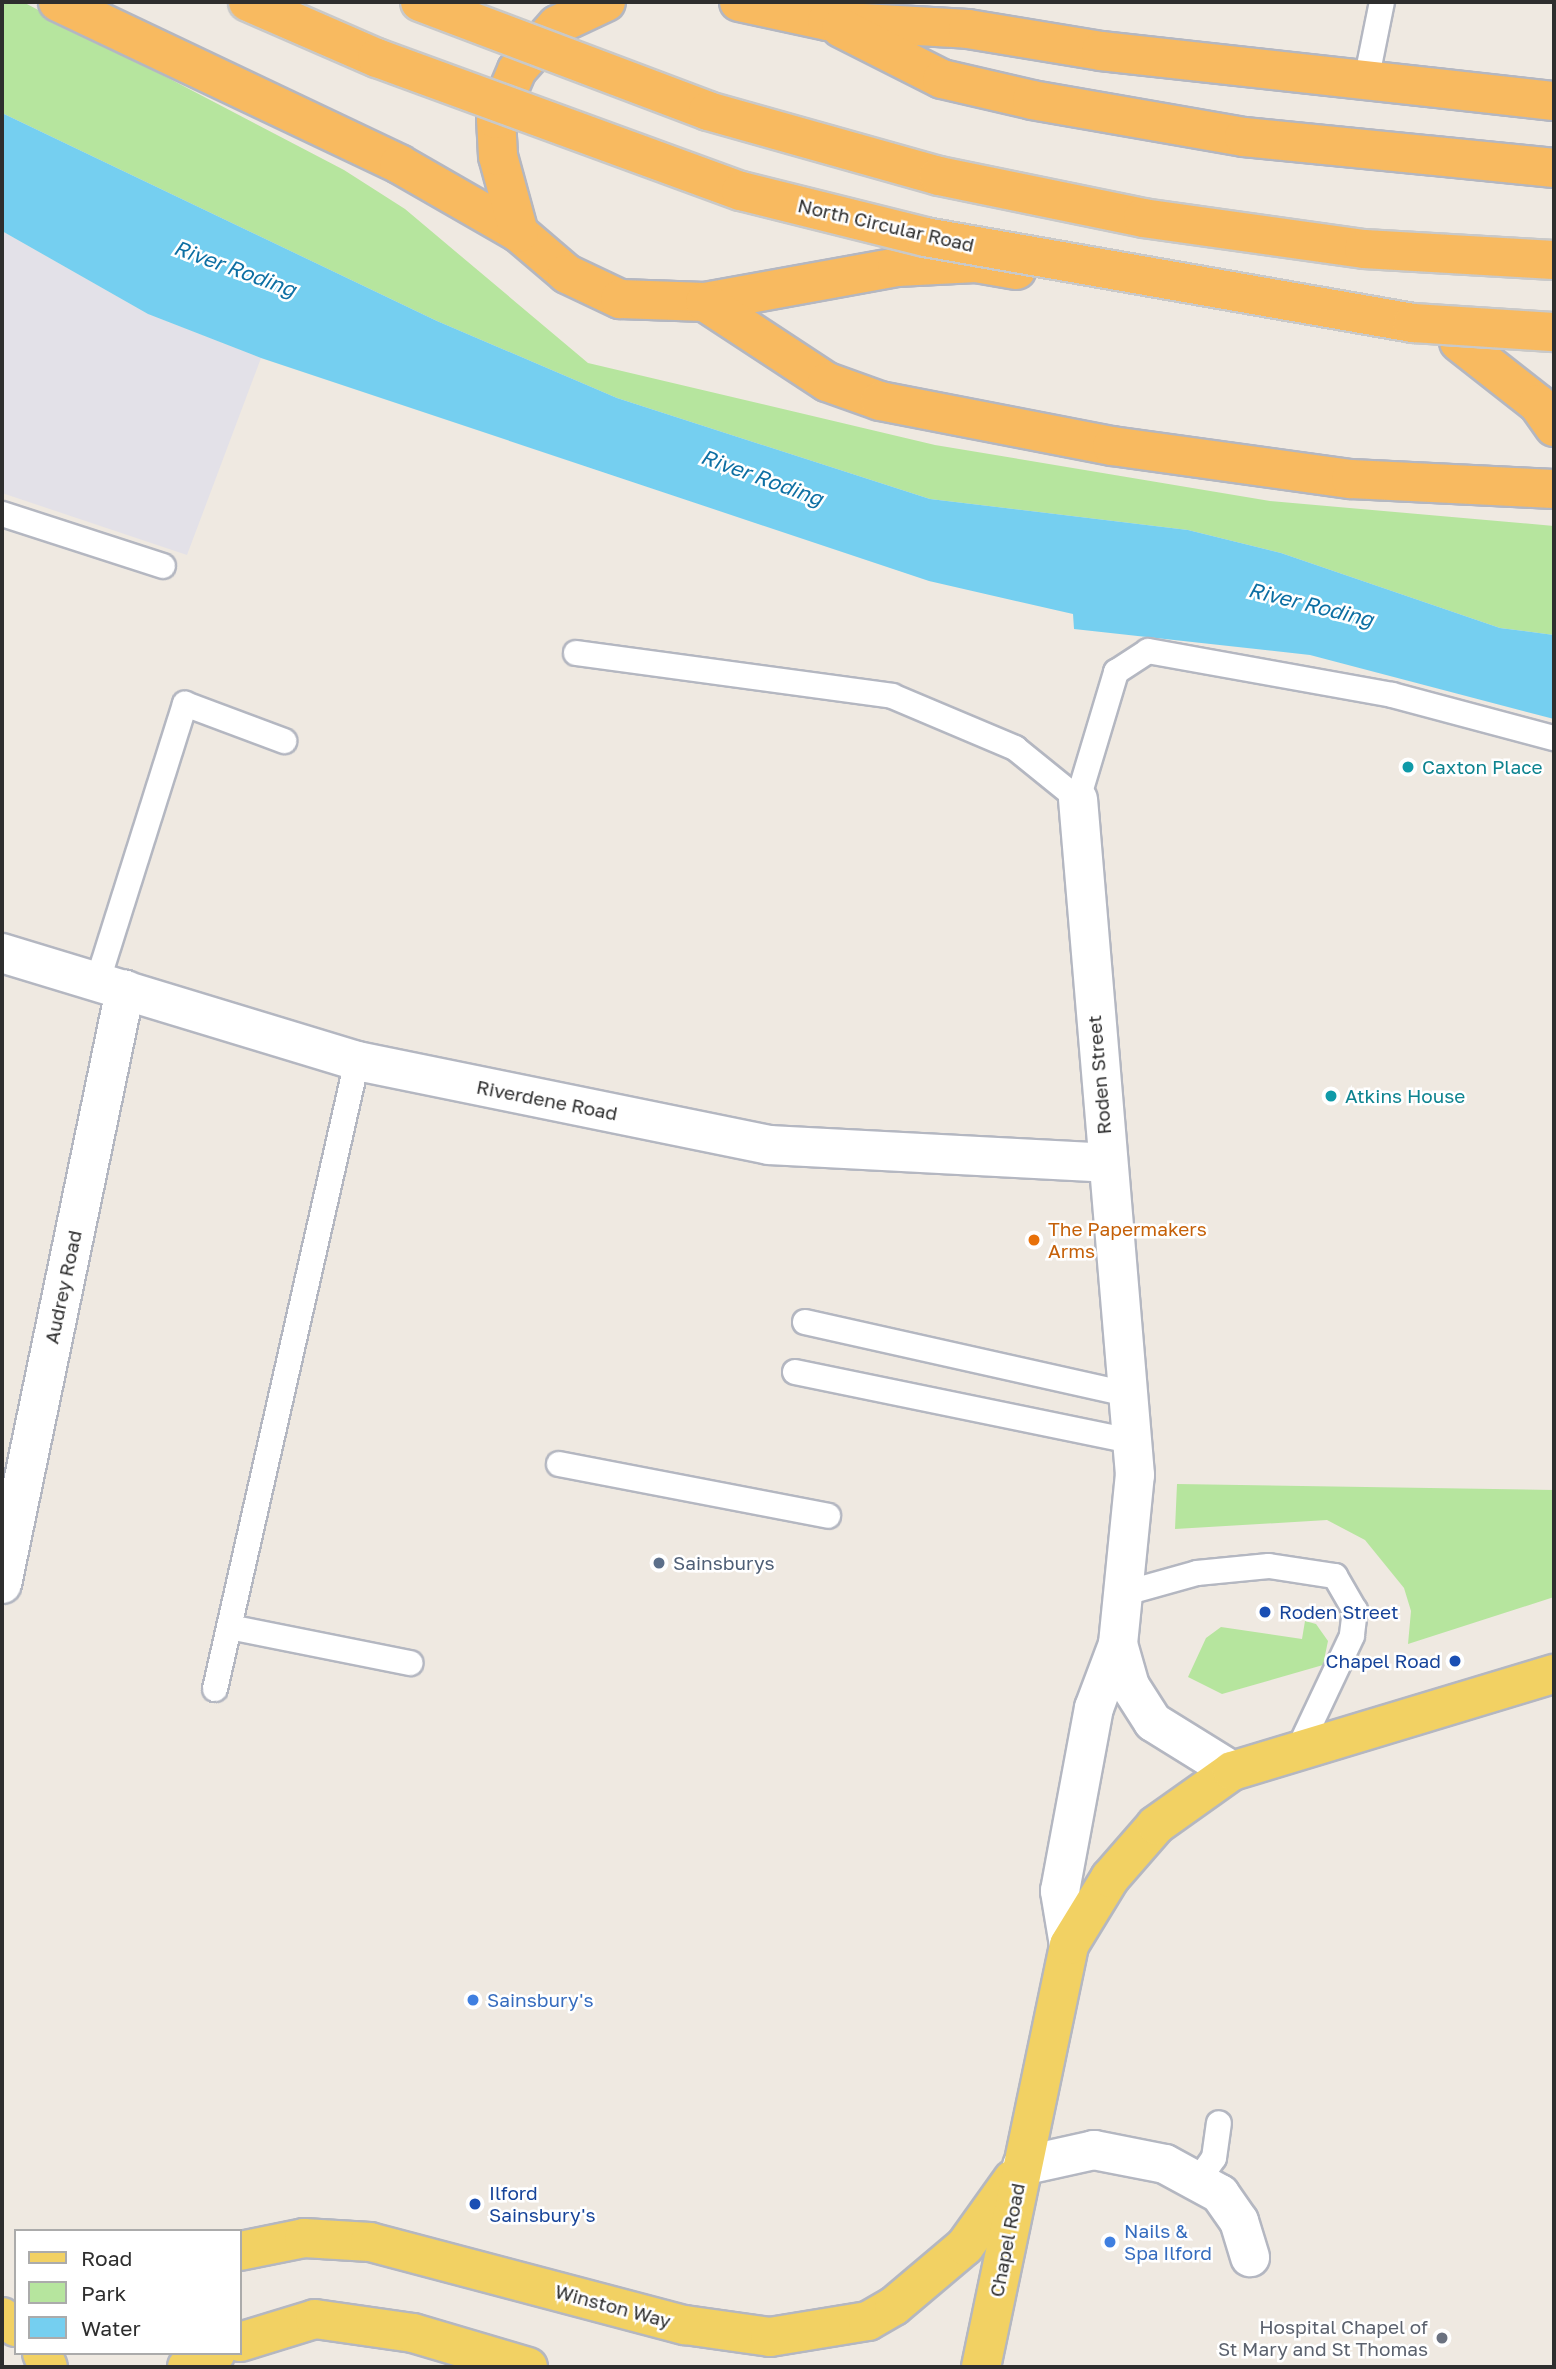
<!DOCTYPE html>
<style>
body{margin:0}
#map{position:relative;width:1556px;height:2369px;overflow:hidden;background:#efe9e1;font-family:"Golos Text",sans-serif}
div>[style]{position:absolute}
.industrial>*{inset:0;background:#e3e1e8}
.green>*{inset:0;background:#b6e59e}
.water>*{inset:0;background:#75cff0}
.roads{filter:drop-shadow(2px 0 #b4b7c1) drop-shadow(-2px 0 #b4b7c1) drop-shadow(0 2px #b4b7c1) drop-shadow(0 -2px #b4b7c1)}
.service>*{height:24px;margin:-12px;padding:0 12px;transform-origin:12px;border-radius:12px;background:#fff}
.minor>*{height:38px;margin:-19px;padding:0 19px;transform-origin:19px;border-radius:19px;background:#fff}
.primary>*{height:38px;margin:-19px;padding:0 19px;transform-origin:19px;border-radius:19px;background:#f2d163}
.trunk>*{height:38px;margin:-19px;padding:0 19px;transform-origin:19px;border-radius:19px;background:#f8ba60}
.bridges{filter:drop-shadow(2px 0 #c9c9c9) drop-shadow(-2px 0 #c9c9c9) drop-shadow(0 2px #c9c9c9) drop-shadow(0 -2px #c9c9c9)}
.trunk-bridge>*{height:38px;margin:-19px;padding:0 19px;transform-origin:19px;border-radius:19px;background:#f8ba60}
.dots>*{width:19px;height:19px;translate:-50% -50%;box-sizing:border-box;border:4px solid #fff;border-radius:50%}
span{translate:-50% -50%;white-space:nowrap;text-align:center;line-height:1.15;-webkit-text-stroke:5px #fff;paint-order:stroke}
.street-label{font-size:19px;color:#2e2e2e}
.culture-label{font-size:19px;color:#0d838f}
.left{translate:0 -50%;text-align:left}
.food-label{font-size:19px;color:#c56008}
.service-label{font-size:19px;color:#4e5e75}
.transit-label{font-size:19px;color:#164399}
.right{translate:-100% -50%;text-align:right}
.shop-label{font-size:19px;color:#366cbe}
.worship-label{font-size:19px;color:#5b616d}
.water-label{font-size:21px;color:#0d6fa3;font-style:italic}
.frame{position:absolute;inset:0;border:4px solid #2e2e2e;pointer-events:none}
.legend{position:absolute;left:14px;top:2229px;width:228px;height:126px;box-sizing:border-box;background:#fff;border:2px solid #ababab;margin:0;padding:9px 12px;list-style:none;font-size:21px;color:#2e2e2e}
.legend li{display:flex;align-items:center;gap:14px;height:35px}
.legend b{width:35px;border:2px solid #ababab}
</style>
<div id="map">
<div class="industrial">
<div style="clip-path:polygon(2px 231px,148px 314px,261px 358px,187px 555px,2px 493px)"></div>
</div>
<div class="green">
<div style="clip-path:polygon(2px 2px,23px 2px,344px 170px,405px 209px,588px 363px,935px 445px,1270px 501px,1554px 526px,1554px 635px,1500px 628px,1281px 553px,1188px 530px,930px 499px,617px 398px,437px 321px,2px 113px)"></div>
<div style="clip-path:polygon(1177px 1484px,1554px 1490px,1554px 1597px,1408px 1644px,1411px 1611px,1404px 1588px,1365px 1540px,1327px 1520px,1175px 1529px)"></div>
<div style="clip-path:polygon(1305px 1621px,1316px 1624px,1328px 1641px,1323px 1665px,1222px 1694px,1188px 1677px,1206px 1638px,1221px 1627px,1302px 1639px)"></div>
</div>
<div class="water">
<div style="clip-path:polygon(2px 113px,437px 321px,617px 398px,930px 499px,1188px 530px,1281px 553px,1500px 628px,1554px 635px,1554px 719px,1310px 655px,1074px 629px,1073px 614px,929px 581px,261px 358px,148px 314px,2px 231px)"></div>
</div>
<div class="roads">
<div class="service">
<div style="left:1366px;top:81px;width:81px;rotate:-78.6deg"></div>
<div style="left:2px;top:514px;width:169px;rotate:17.9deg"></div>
<div style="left:576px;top:653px;width:319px;rotate:7.7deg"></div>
<div style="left:892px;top:696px;width:134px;rotate:22.9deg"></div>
<div style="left:1015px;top:748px;width:81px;rotate:39deg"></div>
<div style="left:1078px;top:799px;width:133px;rotate:-73.3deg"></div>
<div style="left:1116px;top:672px;width:38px;rotate:-33deg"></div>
<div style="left:1148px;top:651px;width:248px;rotate:10.2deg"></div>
<div style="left:1392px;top:695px;width:168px;rotate:14.9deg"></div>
<div style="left:97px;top:983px;width:293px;rotate:-72.5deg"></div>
<div style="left:185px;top:704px;width:106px;rotate:20.5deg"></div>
<div style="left:805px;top:1322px;width:331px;rotate:12.6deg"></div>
<div style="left:795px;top:1372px;width:344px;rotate:11.6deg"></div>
<div style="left:559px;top:1464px;width:274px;rotate:10.9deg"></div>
<div style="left:1122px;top:1594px;width:78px;rotate:-15.6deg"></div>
<div style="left:1197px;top:1573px;width:72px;rotate:-5.6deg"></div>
<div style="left:1269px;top:1566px;width:67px;rotate:8.6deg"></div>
<div style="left:1335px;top:1576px;width:39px;rotate:60deg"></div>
<div style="left:1355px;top:1610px;width:26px;rotate:97deg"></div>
<div style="left:1352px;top:1636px;width:126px;rotate:115.3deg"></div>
<div style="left:230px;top:1627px;width:184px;rotate:11.3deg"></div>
<div style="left:215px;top:1689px;width:644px;rotate:-77.26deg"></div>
<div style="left:1197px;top:2182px;width:29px;rotate:-55deg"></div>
<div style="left:1214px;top:2158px;width:35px;rotate:-82deg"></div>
</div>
<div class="minor">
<div style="left:2px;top:953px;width:371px;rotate:16.9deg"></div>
<div style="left:357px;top:1061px;width:420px;rotate:11.5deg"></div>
<div style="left:769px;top:1145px;width:338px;rotate:3deg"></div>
<div style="left:2px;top:1584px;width:607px;rotate:-78.3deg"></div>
<div style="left:1118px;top:1644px;width:44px;rotate:74.1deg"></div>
<div style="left:1130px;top:1686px;width:43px;rotate:57.4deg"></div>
<div style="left:1153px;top:1722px;width:93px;rotate:31.8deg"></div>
<div style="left:1069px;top:1945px;width:55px;rotate:-99.5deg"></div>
<div style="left:1060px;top:1891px;width:186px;rotate:-79.5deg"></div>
<div style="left:1094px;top:1708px;width:68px;rotate:-69.4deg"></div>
<div style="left:1118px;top:1644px;width:170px;rotate:-84.3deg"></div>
<div style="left:1135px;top:1475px;width:678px;rotate:-94.82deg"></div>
<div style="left:1022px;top:2166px;width:74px;rotate:-12.5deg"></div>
<div style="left:1094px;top:2150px;width:72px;rotate:11.2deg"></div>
<div style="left:1165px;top:2164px;width:63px;rotate:28.6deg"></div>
<div style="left:1220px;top:2194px;width:33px;rotate:55deg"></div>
<div style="left:1239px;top:2221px;width:38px;rotate:73deg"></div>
</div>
<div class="primary">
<div style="left:240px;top:2251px;width:65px;rotate:-11.5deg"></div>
<div style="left:304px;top:2238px;width:66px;rotate:3.5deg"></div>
<div style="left:370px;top:2242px;width:326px;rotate:14.8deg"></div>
<div style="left:685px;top:2325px;width:86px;rotate:8deg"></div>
<div style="left:770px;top:2337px;width:99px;rotate:-9.3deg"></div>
<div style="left:868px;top:2321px;width:30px;rotate:-30deg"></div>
<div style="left:894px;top:2306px;width:93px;rotate:-40.2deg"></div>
<div style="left:965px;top:2246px;width:82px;rotate:-54.4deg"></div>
<div style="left:2px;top:2317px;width:17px;rotate:36deg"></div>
<div style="left:240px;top:2342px;width:78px;rotate:-17deg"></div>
<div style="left:315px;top:2319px;width:99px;rotate:8.1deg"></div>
<div style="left:413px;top:2333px;width:120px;rotate:16.5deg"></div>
<div style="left:42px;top:2353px;width:15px;rotate:67deg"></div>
<div style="left:187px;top:2367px;width:32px;rotate:-26deg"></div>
<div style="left:981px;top:2367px;width:431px;rotate:-78.2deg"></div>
<div style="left:1069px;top:1945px;width:79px;rotate:-58.5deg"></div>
<div style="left:1110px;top:1878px;width:70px;rotate:-49deg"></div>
<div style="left:1156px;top:1825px;width:93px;rotate:-35.4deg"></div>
<div style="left:1232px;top:1771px;width:336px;rotate:-16.8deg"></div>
</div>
<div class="trunk">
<div style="left:58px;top:2px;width:378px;rotate:25.4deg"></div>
<div style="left:399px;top:164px;width:138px;rotate:29.9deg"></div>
<div style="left:519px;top:233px;width:63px;rotate:40.5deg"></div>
<div style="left:567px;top:274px;width:59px;rotate:25.3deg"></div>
<div style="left:620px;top:299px;width:85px;rotate:2deg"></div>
<div style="left:705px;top:302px;width:195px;rotate:-10.3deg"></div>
<div style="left:897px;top:267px;width:79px;rotate:-2.9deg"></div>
<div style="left:976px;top:263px;width:41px;rotate:9.9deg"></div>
<div style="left:739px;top:2px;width:90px;rotate:12.2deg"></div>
<div style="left:827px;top:21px;width:141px;rotate:3.2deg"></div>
<div style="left:968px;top:29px;width:135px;rotate:9.4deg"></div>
<div style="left:1101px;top:51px;width:456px;rotate:6.3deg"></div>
<div style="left:841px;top:28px;width:113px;rotate:26.8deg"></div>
<div style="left:942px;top:79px;width:92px;rotate:13.1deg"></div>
<div style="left:1032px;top:100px;width:215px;rotate:9.9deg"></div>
<div style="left:1244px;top:137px;width:312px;rotate:5.7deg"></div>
<div style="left:519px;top:233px;width:80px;rotate:-105.3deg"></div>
<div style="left:498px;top:156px;width:37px;rotate:-93deg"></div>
<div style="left:496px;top:119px;width:53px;rotate:-66.8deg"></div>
<div style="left:517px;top:70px;width:60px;rotate:-48.4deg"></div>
<div style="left:557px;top:25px;width:54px;rotate:-25.1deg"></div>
<div style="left:705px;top:302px;width:146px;rotate:33.3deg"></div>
<div style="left:827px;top:382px;width:56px;rotate:19.7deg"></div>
<div style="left:880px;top:401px;width:236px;rotate:11deg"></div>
<div style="left:1112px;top:446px;width:241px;rotate:7.9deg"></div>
<div style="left:1351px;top:479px;width:203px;rotate:2.8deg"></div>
<div style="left:1459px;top:342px;width:100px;rotate:38.1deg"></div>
<div style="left:1538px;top:404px;width:28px;rotate:55deg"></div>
</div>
</div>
<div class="bridges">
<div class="trunk-bridge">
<div style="left:248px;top:2px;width:141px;rotate:23.5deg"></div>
<div style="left:377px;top:58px;width:388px;rotate:20.1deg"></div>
<div style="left:741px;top:191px;width:190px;rotate:14deg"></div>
<div style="left:925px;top:237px;width:496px;rotate:10deg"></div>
<div style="left:1413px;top:323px;width:141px;rotate:3.7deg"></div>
<div style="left:420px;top:2px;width:308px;rotate:20.7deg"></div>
<div style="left:708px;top:111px;width:240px;rotate:15.7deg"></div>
<div style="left:939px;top:176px;width:208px;rotate:11.6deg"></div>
<div style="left:1143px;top:218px;width:223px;rotate:8deg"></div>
<div style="left:1364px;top:249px;width:190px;rotate:3.3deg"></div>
</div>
</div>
<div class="dots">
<div style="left:1408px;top:767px;background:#0f9aa8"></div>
<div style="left:1331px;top:1096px;background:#0f9aa8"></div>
<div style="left:1034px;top:1240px;background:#e8710a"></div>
<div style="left:659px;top:1563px;background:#5c6f8a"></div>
<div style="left:1265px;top:1612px;background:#1a4fb4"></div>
<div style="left:1455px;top:1661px;background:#1a4fb4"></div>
<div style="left:473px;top:2000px;background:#3f7fe0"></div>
<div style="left:475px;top:2204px;background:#1a4fb4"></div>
<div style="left:1110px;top:2242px;background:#3f7fe0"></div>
<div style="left:1442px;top:2338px;background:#6b7280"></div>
</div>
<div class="street-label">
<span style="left:886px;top:225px;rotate:13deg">North Circular Road</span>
<span style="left:1099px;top:1075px;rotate:-95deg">Roden Street</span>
<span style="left:547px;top:1100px;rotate:11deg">Riverdene Road</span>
<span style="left:63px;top:1287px;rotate:-78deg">Audrey Road</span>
<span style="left:1007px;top:2240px;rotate:-79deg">Chapel Road</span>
<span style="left:613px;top:2306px;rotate:15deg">Winston Way</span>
</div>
<div class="culture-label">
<span class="left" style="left:1422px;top:767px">Caxton Place</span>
<span class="left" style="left:1345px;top:1096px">Atkins House</span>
</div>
<div class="food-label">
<span class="left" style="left:1048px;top:1240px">The Papermakers<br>Arms</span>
</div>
<div class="service-label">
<span class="left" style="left:673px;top:1563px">Sainsburys</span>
</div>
<div class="transit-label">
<span class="left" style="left:1279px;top:1612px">Roden Street</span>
<span class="right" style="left:1441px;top:1661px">Chapel Road</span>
<span class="left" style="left:489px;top:2204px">Ilford<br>Sainsbury's</span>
</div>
<div class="shop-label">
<span class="left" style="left:487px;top:2000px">Sainsbury's</span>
<span class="left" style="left:1124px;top:2242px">Nails &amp;<br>Spa Ilford</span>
</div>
<div class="worship-label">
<span class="right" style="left:1428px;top:2338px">Hospital Chapel of<br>St Mary and St Thomas</span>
</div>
<div class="water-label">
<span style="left:235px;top:268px;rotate:20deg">River Roding</span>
<span style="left:762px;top:477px;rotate:20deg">River Roding</span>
<span style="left:1311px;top:604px;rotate:14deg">River Roding</span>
</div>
<div class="frame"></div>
<ul class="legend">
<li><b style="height:9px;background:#f2d163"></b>Road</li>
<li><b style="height:19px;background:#b6e59e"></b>Park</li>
<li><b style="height:19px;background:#75cff0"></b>Water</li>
</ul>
</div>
